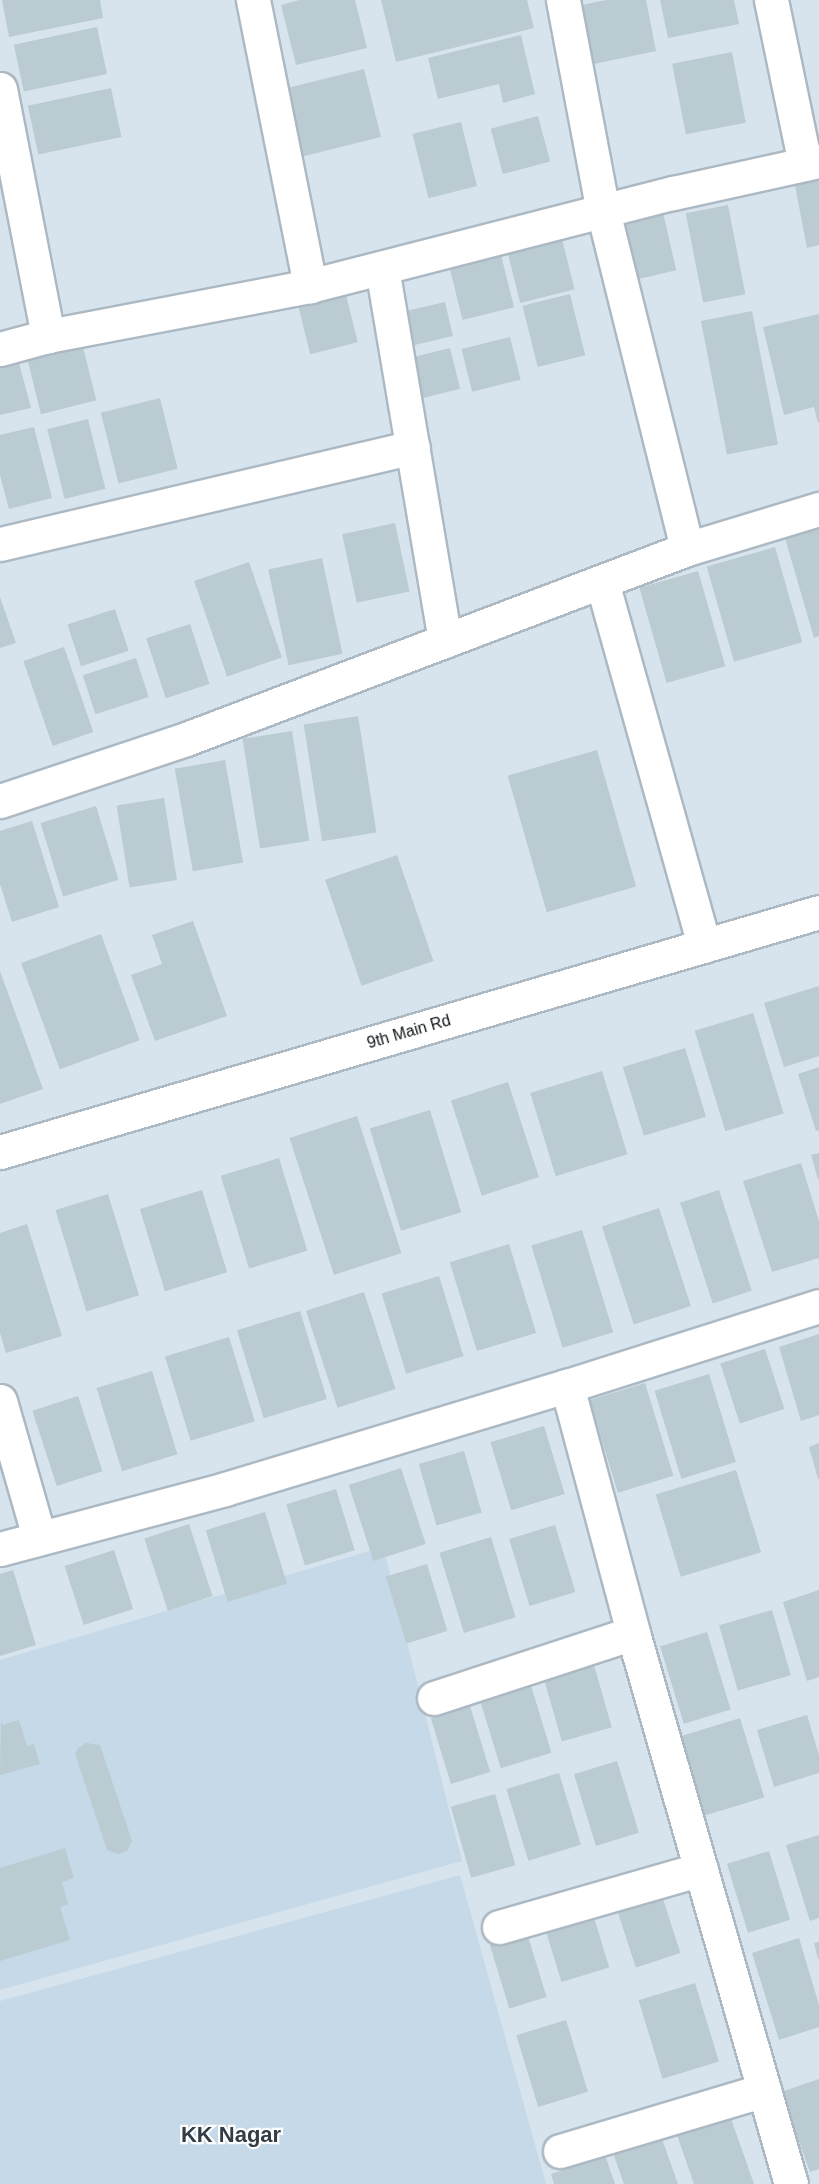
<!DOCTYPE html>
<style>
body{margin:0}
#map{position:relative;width:819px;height:2184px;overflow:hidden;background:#d7e4ee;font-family:Arial,sans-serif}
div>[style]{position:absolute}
.built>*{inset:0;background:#c5d9e8}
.building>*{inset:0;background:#bacbd1;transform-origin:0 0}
.roads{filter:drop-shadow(2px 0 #acb9c3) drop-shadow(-2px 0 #acb9c3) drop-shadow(0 2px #acb9c3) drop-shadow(0 -2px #acb9c3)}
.minor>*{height:33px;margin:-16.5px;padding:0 16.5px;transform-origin:16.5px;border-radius:16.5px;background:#fff}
span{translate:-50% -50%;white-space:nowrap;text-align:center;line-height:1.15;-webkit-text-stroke:4.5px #fff;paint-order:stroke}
.street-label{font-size:16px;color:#0e1316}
.district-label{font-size:22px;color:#323d45;font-weight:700}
</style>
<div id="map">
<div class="built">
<div style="clip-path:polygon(383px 1547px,462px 1861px,0 1990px,0 1660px)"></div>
<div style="clip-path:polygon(460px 1875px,546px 2184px,0 2184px,0 2001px)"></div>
</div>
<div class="building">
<div style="clip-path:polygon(2px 0,100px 0,103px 18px,9px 37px)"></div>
<div style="clip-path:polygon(299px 0,355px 0,367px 48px,296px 65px,281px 5px)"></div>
<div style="clip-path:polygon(381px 0,527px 0,534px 28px,396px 62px)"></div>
<div style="clip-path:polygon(606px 0,646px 0,656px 51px,589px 65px,577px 6px)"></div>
<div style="clip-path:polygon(660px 0,734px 0,739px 24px,668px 38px)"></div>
<div style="left:97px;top:27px;width:48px;height:85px;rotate:78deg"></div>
<div style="clip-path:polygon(521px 35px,535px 94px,503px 103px,499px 84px,438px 99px,428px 58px)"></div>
<div style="left:732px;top:52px;width:72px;height:61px;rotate:79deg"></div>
<div style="left:364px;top:69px;width:70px;height:80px;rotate:76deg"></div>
<div style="left:111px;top:88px;width:50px;height:85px;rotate:78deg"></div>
<div style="left:538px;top:116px;width:47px;height:49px;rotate:75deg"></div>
<div style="left:461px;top:122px;width:66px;height:50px;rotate:76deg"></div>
<div style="clip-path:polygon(819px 170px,819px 245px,807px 248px,793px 175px)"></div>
<div style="left:661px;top:204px;width:68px;height:51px;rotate:77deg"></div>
<div style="left:728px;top:205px;width:91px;height:43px;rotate:79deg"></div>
<div style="left:561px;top:235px;width:56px;height:56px;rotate:76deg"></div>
<div style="left:499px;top:247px;width:62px;height:53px;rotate:76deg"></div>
<div style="left:344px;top:287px;width:57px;height:49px;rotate:76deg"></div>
<div style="left:570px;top:294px;width:63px;height:49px;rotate:76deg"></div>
<div style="left:445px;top:302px;width:35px;height:48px;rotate:77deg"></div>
<div style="left:752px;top:311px;width:136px;height:52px;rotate:79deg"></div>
<div style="clip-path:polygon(819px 314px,819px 422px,818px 423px,814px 407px,784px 415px,763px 327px)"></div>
<div style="left:510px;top:337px;width:44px;height:50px;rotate:76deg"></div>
<div style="left:83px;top:347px;width:55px;height:57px;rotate:76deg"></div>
<div style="left:450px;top:348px;width:42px;height:42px;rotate:76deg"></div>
<div style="clip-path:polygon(19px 363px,31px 408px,0 415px,0 367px)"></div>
<div style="left:160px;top:398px;width:73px;height:61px;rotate:76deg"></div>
<div style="left:88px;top:419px;width:72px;height:42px;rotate:76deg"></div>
<div style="clip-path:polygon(34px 427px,52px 498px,9px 509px,0 475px,0 435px)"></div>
<div style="left:395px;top:523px;width:70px;height:54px;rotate:78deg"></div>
<div style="clip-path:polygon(819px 529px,819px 636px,814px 638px,785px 538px)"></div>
<div style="left:775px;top:547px;width:99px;height:71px;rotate:74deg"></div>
<div style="left:322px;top:558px;width:98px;height:55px;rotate:78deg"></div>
<div style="left:249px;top:562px;width:101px;height:58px;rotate:71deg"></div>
<div style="left:698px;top:571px;width:99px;height:61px;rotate:74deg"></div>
<div style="clip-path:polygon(0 597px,16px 643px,0 648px)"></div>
<div style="left:115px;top:609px;width:44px;height:50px;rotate:72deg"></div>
<div style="left:190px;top:624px;width:63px;height:46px;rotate:72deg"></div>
<div style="left:64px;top:647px;width:90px;height:43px;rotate:71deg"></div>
<div style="left:136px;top:658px;width:41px;height:56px;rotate:72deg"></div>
<div style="left:358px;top:716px;width:118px;height:55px;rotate:81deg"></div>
<div style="left:292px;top:731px;width:111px;height:50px;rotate:81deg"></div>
<div style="left:597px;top:750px;width:142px;height:93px;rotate:74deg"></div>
<div style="left:225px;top:760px;width:104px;height:51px;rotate:80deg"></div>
<div style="left:164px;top:798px;width:83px;height:48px;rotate:81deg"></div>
<div style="left:96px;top:806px;width:77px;height:58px;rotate:73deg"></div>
<div style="clip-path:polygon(32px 821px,59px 907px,12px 922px,0 884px,0 831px)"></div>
<div style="left:397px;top:855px;width:112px;height:76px;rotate:71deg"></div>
<div style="clip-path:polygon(193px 921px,227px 1016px,155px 1041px,131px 975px,162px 964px,152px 935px)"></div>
<div style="left:101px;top:934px;width:113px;height:85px;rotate:70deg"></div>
<div style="clip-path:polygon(0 971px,43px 1089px,0 1104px)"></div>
<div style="clip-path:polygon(819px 986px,819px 1056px,784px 1067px,764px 1003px)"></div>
<div style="left:753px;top:1013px;width:105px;height:61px;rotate:73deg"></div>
<div style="left:685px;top:1048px;width:72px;height:65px;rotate:73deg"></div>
<div style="clip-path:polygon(819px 1067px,819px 1130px,816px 1131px,798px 1074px)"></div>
<div style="left:602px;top:1071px;width:87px;height:75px;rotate:73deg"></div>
<div style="left:508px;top:1082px;width:100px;height:60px;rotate:72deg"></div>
<div style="left:430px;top:1110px;width:107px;height:63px;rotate:73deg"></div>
<div style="left:357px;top:1116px;width:144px;height:71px;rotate:72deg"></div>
<div style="clip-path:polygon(819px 1153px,819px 1179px,818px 1179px,811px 1155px)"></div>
<div style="left:279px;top:1158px;width:97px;height:61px;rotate:73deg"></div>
<div style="clip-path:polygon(801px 1163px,819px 1221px,819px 1258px,772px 1272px,743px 1181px)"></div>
<div style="left:202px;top:1190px;width:86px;height:65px;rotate:73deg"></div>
<div style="left:719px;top:1190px;width:106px;height:41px;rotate:72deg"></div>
<div style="left:108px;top:1194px;width:106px;height:55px;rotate:73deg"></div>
<div style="left:659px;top:1208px;width:103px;height:60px;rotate:72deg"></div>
<div style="clip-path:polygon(27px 1224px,62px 1336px,6px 1353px,0 1333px,0 1233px)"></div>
<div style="left:582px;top:1230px;width:107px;height:53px;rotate:73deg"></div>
<div style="left:509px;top:1244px;width:93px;height:62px;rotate:73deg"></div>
<div style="left:439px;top:1276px;width:84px;height:60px;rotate:73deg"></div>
<div style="left:364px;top:1292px;width:102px;height:61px;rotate:72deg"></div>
<div style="left:300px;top:1311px;width:92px;height:66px;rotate:73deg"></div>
<div style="clip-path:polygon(819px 1334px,819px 1415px,801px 1421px,779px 1347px)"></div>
<div style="left:229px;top:1337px;width:88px;height:67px;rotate:73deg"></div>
<div style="left:765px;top:1349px;width:63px;height:47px;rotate:72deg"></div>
<div style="left:152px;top:1371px;width:87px;height:58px;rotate:73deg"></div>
<div style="left:709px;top:1374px;width:92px;height:57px;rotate:73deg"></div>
<div style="left:645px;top:1383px;width:97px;height:58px;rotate:73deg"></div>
<div style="left:78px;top:1396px;width:79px;height:48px;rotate:72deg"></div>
<div style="left:544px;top:1426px;width:71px;height:56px;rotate:73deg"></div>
<div style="clip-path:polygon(819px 1443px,819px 1479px,818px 1479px,809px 1447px)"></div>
<div style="left:464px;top:1451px;width:64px;height:47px;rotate:74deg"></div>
<div style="left:401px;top:1468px;width:80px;height:55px;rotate:72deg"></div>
<div style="left:736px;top:1470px;width:86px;height:84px;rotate:73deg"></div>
<div style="left:336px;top:1489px;width:64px;height:52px;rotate:73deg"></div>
<div style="left:265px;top:1512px;width:75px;height:62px;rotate:73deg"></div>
<div style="left:189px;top:1524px;width:76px;height:47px;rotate:72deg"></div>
<div style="left:555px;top:1525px;width:70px;height:48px;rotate:73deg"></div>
<div style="left:491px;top:1537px;width:84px;height:54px;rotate:73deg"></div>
<div style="left:114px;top:1550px;width:62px;height:52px;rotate:72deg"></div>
<div style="left:427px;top:1564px;width:70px;height:43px;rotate:73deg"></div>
<div style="clip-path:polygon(13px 1570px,36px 1645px,0 1656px,0 1574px)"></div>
<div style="clip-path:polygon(819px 1590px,819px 1677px,807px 1681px,783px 1602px)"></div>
<div style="left:772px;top:1610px;width:68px;height:55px;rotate:74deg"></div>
<div style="left:707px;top:1632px;width:81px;height:49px;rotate:73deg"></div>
<div style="left:592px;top:1658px;width:72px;height:52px;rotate:74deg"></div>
<div style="left:529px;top:1679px;width:77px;height:53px;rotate:73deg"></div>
<div style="left:470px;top:1706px;width:69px;height:41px;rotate:73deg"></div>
<div style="clip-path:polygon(807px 1715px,819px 1755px,819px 1773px,774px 1787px,757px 1730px)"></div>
<div style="left:740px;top:1718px;width:83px;height:62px;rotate:73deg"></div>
<div style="clip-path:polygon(1px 1720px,2px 1725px,19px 1720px,27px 1746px,34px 1744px,40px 1764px,0 1775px)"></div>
<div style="clip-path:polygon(86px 1743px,100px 1745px,132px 1841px,127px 1851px,119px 1854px,107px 1850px,75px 1754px,78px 1748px)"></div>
<div style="left:617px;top:1761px;width:75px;height:45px;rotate:73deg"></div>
<div style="left:559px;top:1773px;width:75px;height:55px;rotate:73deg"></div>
<div style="left:495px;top:1794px;width:74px;height:46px;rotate:74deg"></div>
<div style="clip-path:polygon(819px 1835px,819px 1918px,810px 1921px,786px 1845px)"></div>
<div style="clip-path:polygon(65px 1848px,74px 1878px,62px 1882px,68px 1904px,60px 1907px,70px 1940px,0 1961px,0 1868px)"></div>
<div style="left:769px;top:1851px;width:72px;height:44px;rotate:73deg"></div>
<div style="left:661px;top:1893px;width:63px;height:47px;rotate:72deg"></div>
<div style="left:592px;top:1911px;width:59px;height:50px;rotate:73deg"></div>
<div style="left:527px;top:1933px;width:67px;height:39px;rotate:73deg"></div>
<div style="clip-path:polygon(799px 1938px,819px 2005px,819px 2027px,779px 2040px,752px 1953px)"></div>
<div style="clip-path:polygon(819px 1942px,819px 1959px,818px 1959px,814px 1943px)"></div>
<div style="left:695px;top:1983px;width:82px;height:59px;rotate:73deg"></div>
<div style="left:566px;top:2020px;width:75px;height:52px;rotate:73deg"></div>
<div style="clip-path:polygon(819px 2079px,819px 2169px,810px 2172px,781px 2092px)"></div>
<div style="clip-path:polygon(729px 2113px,754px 2184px,694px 2184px,676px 2132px)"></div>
<div style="clip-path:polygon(661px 2136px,678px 2184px,624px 2184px,613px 2153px)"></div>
<div style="clip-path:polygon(605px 2155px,615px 2184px,554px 2184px,551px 2174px)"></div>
</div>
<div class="roads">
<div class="minor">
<div style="left:253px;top:0;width:292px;rotate:78.7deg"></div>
<div style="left:563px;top:0;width:215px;rotate:79.3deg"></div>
<div style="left:603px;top:211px;width:348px;rotate:76deg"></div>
<div style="left:771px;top:0;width:167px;rotate:78.3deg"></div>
<div style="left:0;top:89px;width:252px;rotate:79deg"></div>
<div style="left:382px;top:268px;width:378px;rotate:80.4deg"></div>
<div style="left:0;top:349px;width:50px;rotate:-15.2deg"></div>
<div style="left:48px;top:336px;width:267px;rotate:-10.8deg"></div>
<div style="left:310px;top:286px;width:375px;rotate:-14.4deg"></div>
<div style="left:673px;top:193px;width:149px;rotate:-12.4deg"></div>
<div style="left:0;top:544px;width:424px;rotate:-13.2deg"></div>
<div style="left:602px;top:582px;width:378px;rotate:74.3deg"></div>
<div style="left:0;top:801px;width:196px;rotate:-18.4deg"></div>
<div style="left:186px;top:739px;width:536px;rotate:-20.77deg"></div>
<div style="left:687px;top:549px;width:138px;rotate:-16.9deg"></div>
<div style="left:0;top:1152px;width:853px;rotate:-16.33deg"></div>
<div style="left:567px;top:1386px;width:256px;rotate:75deg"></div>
<div style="left:633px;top:1633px;width:573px;rotate:74deg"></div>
<div style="left:0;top:1401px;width:141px;rotate:74deg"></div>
<div style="left:0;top:1549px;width:233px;rotate:-14.9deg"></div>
<div style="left:225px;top:1489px;width:357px;rotate:-16.8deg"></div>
<div style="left:567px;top:1386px;width:264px;rotate:-17.6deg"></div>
<div style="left:434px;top:1698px;width:209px;rotate:-18.1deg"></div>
<div style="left:499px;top:1927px;width:210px;rotate:-16deg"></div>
<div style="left:560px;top:2151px;width:213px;rotate:-16.6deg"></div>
</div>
</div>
<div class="street-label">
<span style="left:409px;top:1032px;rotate:-16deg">9th Main Rd</span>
</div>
<div class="district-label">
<span style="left:231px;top:2135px">KK Nagar</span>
</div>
</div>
